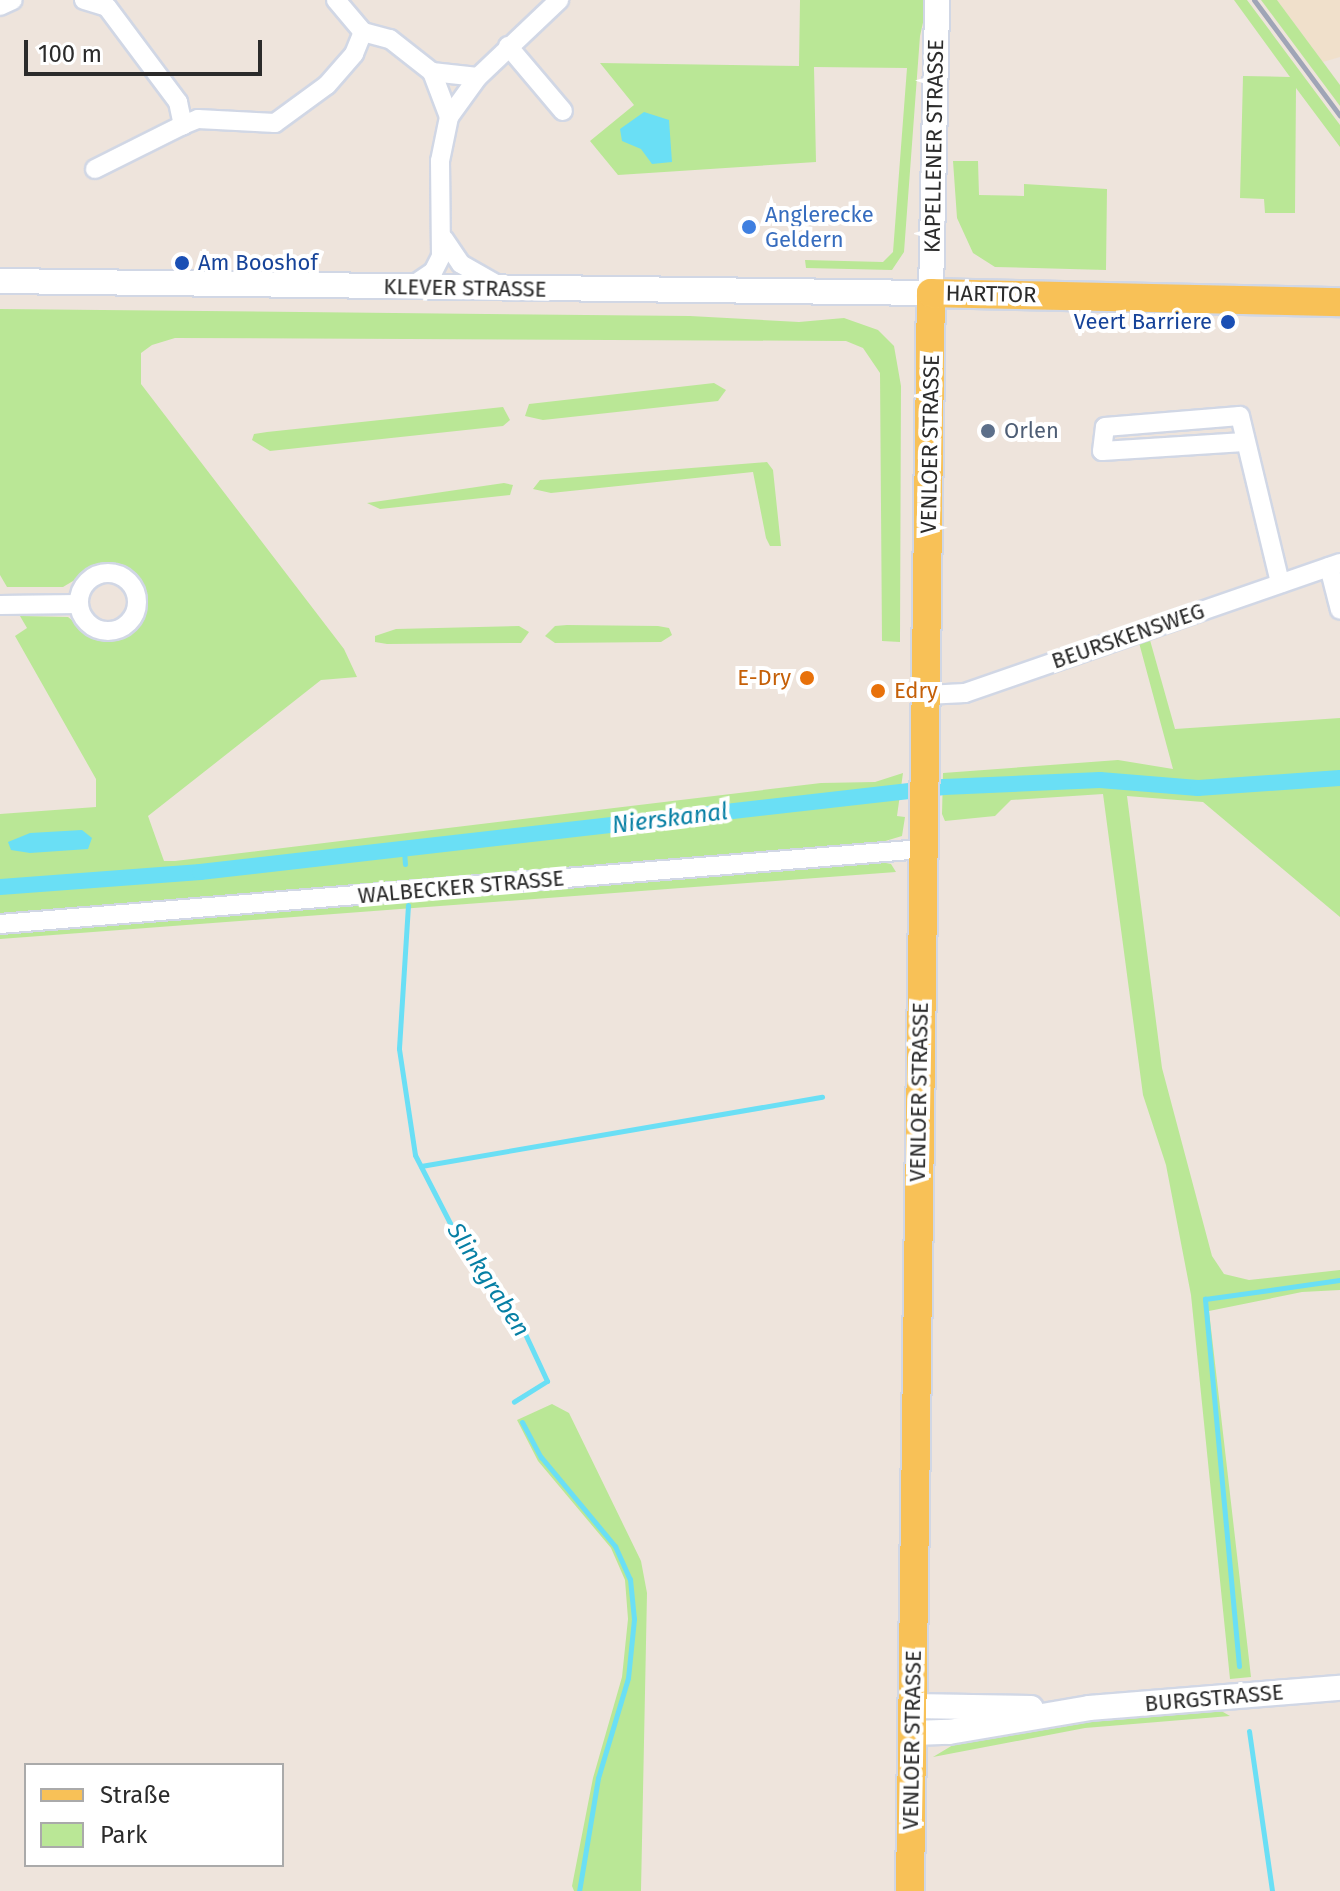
<!DOCTYPE html>
<meta charset="utf-8">
<style>
body{margin:0}
#map{position:relative;width:1340px;height:1891px;overflow:hidden;background:#eee4dc;font-family:"Fira Sans",sans-serif}
div>[style]{position:absolute}
.education>*{inset:0;background:#f0e0cb}
.green>*{inset:0;background:#bae796}
.water>*{inset:0;background:#6adff5}
.stream>*{height:5px;margin:-2.5px;padding:0 2.5px;transform-origin:2.5px;border-radius:2.5px;background:#6adff5}
.canal>*{height:16px;margin:-8px;padding:0 8px;transform-origin:8px;border-radius:8px;background:#6adff5}
.roads{filter:drop-shadow(2px 0 #d1d7e5) drop-shadow(-2px 0 #d1d7e5) drop-shadow(0 2px #d1d7e5) drop-shadow(0 -2px #d1d7e5)}
.street>*{height:18px;margin:-9px;padding:0 9px;transform-origin:9px;border-radius:9px;background:#fff}
.street>.ring{margin:-9px;padding:0;box-sizing:content-box;background:none;border:18px solid #fff;border-radius:50%}
.secondary>*{height:24px;margin:-12px;padding:0 12px;transform-origin:12px;border-radius:12px;background:#fff}
.primary>*{height:28px;margin:-14px;padding:0 14px;transform-origin:14px;border-radius:14px;background:#f8c157}
.rail>*{height:5px;margin:-2.5px;padding:0 2.5px;transform-origin:2.5px;border-radius:2.5px;background:#9fa5b6}
.dots>*{width:22px;height:22px;translate:-50% -50%;box-sizing:border-box;border:4px solid #fff;border-radius:50%}
span{translate:-50% -50%;white-space:nowrap;text-align:center;line-height:1.15;-webkit-text-stroke:8px #fff;paint-order:stroke}
.street-label{font-size:22px;color:#2b2b2b}
.shop-label{font-size:22px;color:#366cbe}
.left{translate:0 -50%;text-align:left}
.transit-label{font-size:22px;color:#164399}
.right{translate:-100% -50%;text-align:right}
.service-label{font-size:22px;color:#4e5e75}
.food-label{font-size:22px;color:#c56008}
.water-label{font-size:24px;color:#067fa4;font-style:italic}
.legend{position:absolute;left:24px;top:1763px;width:260px;height:104px;box-sizing:border-box;background:#fff;border:2px solid #aaa;margin:0;padding:10px 14px;list-style:none;font-size:24px;color:#2b2b2b}
.legend li{display:flex;align-items:center;gap:16px;height:40px}
.legend b{width:40px;border:2px solid #aaa}
.scale{position:absolute;left:24px;top:40px;width:238px;height:36px;box-sizing:border-box;border:4px solid #2b2b2b;border-top:0;padding-left:10px;font-size:24px;line-height:28px;white-space:nowrap;color:#2b2b2b;-webkit-text-stroke:6px #fff;paint-order:stroke}
</style>
<div id="map">
<div class="education">
<div style="clip-path:polygon(1277px 0,1340px 0,1340px 57px,1323px 62px)"></div>
</div>
<div class="green">
<div style="clip-path:polygon(800px 0,928px 0,920px 36px,904px 252px,892px 270px,806px 268px,805px 260px,883px 262px,893px 252px,907px 68px,814px 67px,816px 162px,618px 175px,590px 141px,634px 105px,600px 63px,799px 66px)"></div>
<div style="clip-path:polygon(1234px 0,1247px 0,1340px 125px,1340px 147px,1296px 88px,1295px 213px,1265px 213px,1264px 199px,1240px 198px,1243px 76px,1290px 77px)"></div>
<div style="clip-path:polygon(1261px 0,1277px 0,1340px 85px,1340px 106px)"></div>
<div style="clip-path:polygon(953px 161px,978px 161px,979px 195px,1024px 196px,1024px 184px,1107px 189px,1106px 270px,995px 267px,973px 253px,957px 218px)"></div>
<div style="clip-path:polygon(0 309px,690px 316px,799px 322px,844px 318px,878px 330px,894px 346px,901px 386px,900px 642px,882px 641px,880px 373px,863px 348px,846px 341px,175px 338px,152px 345px,141px 353px,141px 384px,344px 649px,357px 677px,321px 680px,148px 816px,164px 861px,175px 861px,821px 783px,875px 782px,903px 773px,897px 816px,905px 817px,902px 836px,872px 845px,0 915px,0 814px,96px 807px,96px 779px,15px 636px,27px 628px,20px 616px,68px 617px,87px 632px,108px 638px,139px 622px,145px 601px,135px 576px,117px 565px,98px 566px,63px 587px,7px 587px,0 575px)"></div>
<div style="clip-path:polygon(714px 383px,726px 390px,718px 401px,543px 420px,525px 416px,529px 404px)"></div>
<div style="clip-path:polygon(503px 407px,510px 420px,503px 426px,270px 451px,252px 440px,254px 434px,267px 432px)"></div>
<div style="clip-path:polygon(767px 462px,773px 470px,781px 546px,770px 546px,766px 538px,753px 472px,551px 493px,533px 489px,540px 480px)"></div>
<div style="clip-path:polygon(504px 483px,513px 485px,510px 495px,380px 509px,367px 503px)"></div>
<div style="clip-path:polygon(567px 625px,658px 626px,669px 628px,672px 635px,661px 642px,555px 643px,545px 636px,555px 626px)"></div>
<div style="clip-path:polygon(519px 626px,529px 632px,521px 643px,387px 644px,375px 642px,375px 636px,396px 629px)"></div>
<div style="clip-path:polygon(1148px 633px,1175px 729px,1340px 718px,1340px 917px,1203px 802px,1127px 796px,1162px 1068px,1212px 1256px,1224px 1274px,1249px 1280px,1340px 1270px,1340px 1290px,1302px 1292px,1209px 1311px,1251px 1677px,1230px 1679px,1191px 1295px,1166px 1165px,1143px 1095px,1103px 794px,1011px 800px,995px 816px,945px 821px,942px 814px,943px 773px,1118px 760px,1173px 769px,1138px 639px)"></div>
<div style="clip-path:polygon(876px 861px,891px 864px,896px 872px,0 939px,0 932px)"></div>
<div style="clip-path:polygon(552px 1404px,569px 1413px,641px 1561px,647px 1593px,641px 1891px,574px 1891px,572px 1886px,593px 1778px,622px 1677px,628px 1619px,625px 1580px,611px 1548px,538px 1461px,517px 1420px)"></div>
<div style="clip-path:polygon(1216px 1708px,1230px 1716px,1085px 1728px,933px 1757px,958px 1742px,1087px 1718px)"></div>
</div>
<div class="water">
<div style="clip-path:polygon(644px 112px,669px 120px,672px 162px,652px 164px,641px 149px,622px 141px,620px 129px)"></div>
<div style="clip-path:polygon(82px 830px,92px 838px,88px 849px,30px 853px,11px 850px,8px 842px,30px 833px)"></div>
</div>
<div class="stream">
<div style="left:404px;top:850px;width:14px;rotate:86deg"></div>
<div style="left:408px;top:905px;width:144px;rotate:93.6deg"></div>
<div style="left:399px;top:1049px;width:107px;rotate:81.4deg"></div>
<div style="left:415px;top:1155px;width:118px;rotate:62.8deg"></div>
<div style="left:469px;top:1260px;width:81px;rotate:51deg"></div>
<div style="left:520px;top:1323px;width:64px;rotate:65deg"></div>
<div style="left:547px;top:1381px;width:39px;rotate:148deg"></div>
<div style="left:421px;top:1166px;width:407px;rotate:-9.8deg"></div>
<div style="left:522px;top:1422px;width:40px;rotate:62deg"></div>
<div style="left:541px;top:1457px;width:116px;rotate:50.3deg"></div>
<div style="left:615px;top:1546px;width:36px;rotate:66deg"></div>
<div style="left:630px;top:1579px;width:40px;rotate:84.3deg"></div>
<div style="left:634px;top:1619px;width:59px;rotate:95.8deg"></div>
<div style="left:628px;top:1678px;width:104px;rotate:106.7deg"></div>
<div style="left:598px;top:1778px;width:115px;rotate:99.5deg"></div>
<div style="left:1239px;top:1666px;width:369px;rotate:-95.3deg"></div>
<div style="left:1205px;top:1299px;width:136px;rotate:-8deg"></div>
<div style="left:1249px;top:1731px;width:162px;rotate:81.8deg"></div>
</div>
<div class="canal">
<div style="left:0;top:887px;width:201px;rotate:-4.3deg"></div>
<div style="left:200px;top:872px;width:749px;rotate:-6.52deg"></div>
<div style="left:944px;top:787px;width:156px;rotate:-2.6deg"></div>
<div style="left:1100px;top:780px;width:98px;rotate:4.7deg"></div>
<div style="left:1198px;top:788px;width:142px;rotate:-4deg"></div>
</div>
<div class="roads">
<div class="street">
<div style="left:84px;top:0;width:24px;rotate:17deg"></div>
<div style="left:107px;top:7px;width:119px;rotate:53.2deg"></div>
<div style="left:178px;top:102px;width:24px;rotate:78deg"></div>
<div style="left:183px;top:125px;width:16px;rotate:-22deg"></div>
<div style="left:198px;top:119px;width:77px;rotate:3deg"></div>
<div style="left:275px;top:123px;width:64px;rotate:-36.2deg"></div>
<div style="left:327px;top:85px;width:41px;rotate:-48.9deg"></div>
<div style="left:354px;top:54px;width:24px;rotate:-68deg"></div>
<div style="left:336px;top:0;width:42px;rotate:49.8deg"></div>
<div style="left:363px;top:32px;width:28px;rotate:15deg"></div>
<div style="left:390px;top:39px;width:53px;rotate:38.2deg"></div>
<div style="left:432px;top:72px;width:46px;rotate:6.2deg"></div>
<div style="left:0;top:6px;width:14px;rotate:-25deg"></div>
<div style="left:508px;top:46px;width:85px;rotate:49.8deg"></div>
<div style="left:432px;top:72px;width:48px;rotate:69.3deg"></div>
<div style="left:95px;top:169px;width:98px;rotate:-26.6deg"></div>
<div style="left:444px;top:239px;width:30px;rotate:56deg"></div>
<div style="left:461px;top:264px;width:43px;rotate:29.6deg"></div>
<div style="left:409px;top:288px;width:29px;rotate:-34deg"></div>
<div style="left:433px;top:272px;width:18px;rotate:-63deg"></div>
<div style="left:441px;top:256px;width:95px;rotate:-90.6deg"></div>
<div style="left:440px;top:161px;width:45px;rotate:-78.4deg"></div>
<div style="left:449px;top:117px;width:49px;rotate:-54.1deg"></div>
<div style="left:478px;top:77px;width:112px;rotate:-43.5deg"></div>
<div style="left:1244px;top:442px;width:142px;rotate:176.4deg"></div>
<div style="left:1102px;top:451px;width:24px;rotate:-83deg"></div>
<div style="left:1105px;top:427px;width:135px;rotate:-4.7deg"></div>
<div style="left:1240px;top:416px;width:172px;rotate:76.5deg"></div>
<div style="left:1329px;top:567px;width:44px;rotate:75.7deg"></div>
<div class="ring" style="left:79px;top:573px;width:40px;height:40px"></div>
<div style="left:0;top:605px;width:79px;rotate:-0.7deg"></div>
<div style="left:926px;top:695px;width:39px;rotate:-3deg"></div>
<div style="left:965px;top:693px;width:397px;rotate:-19.1deg"></div>
<div style="left:0;top:924px;width:925px;rotate:-4.65deg"></div>
</div>
<div class="secondary">
<div style="left:0;top:281px;width:931px;rotate:0.74deg"></div>
<div style="left:931px;top:293px;width:293px;rotate:-88.8deg"></div>
<div style="left:913px;top:1706px;width:118px;rotate:1deg"></div>
<div style="left:913px;top:1733px;width:36px;rotate:-2deg"></div>
<div style="left:949px;top:1732px;width:142px;rotate:-9.7deg"></div>
<div style="left:1089px;top:1708px;width:252px;rotate:-4.6deg"></div>
</div>
<div class="primary">
<div style="left:910px;top:1891px;width:1598px;rotate:-89.25deg"></div>
<div style="left:931px;top:293px;width:409px;rotate:1.3deg"></div>
</div>
</div>
<div class="rail">
<div style="left:1254px;top:0;width:144px;rotate:53.4deg"></div>
</div>
<div class="dots">
<div style="left:749px;top:227px;background:#3f7fe0"></div>
<div style="left:182px;top:263px;background:#1a4fb4"></div>
<div style="left:1228px;top:322px;background:#1a4fb4"></div>
<div style="left:988px;top:431px;background:#5c6f8a"></div>
<div style="left:807px;top:678px;background:#e8710a"></div>
<div style="left:878px;top:691px;background:#e8710a"></div>
</div>
<div class="street-label">
<span style="left:934px;top:146px;rotate:-89deg">KAPELLENER STRASSE</span>
<span style="left:465px;top:288px;rotate:1deg">KLEVER STRASSE</span>
<span style="left:991px;top:294px;rotate:1deg">HARTTOR</span>
<span style="left:930px;top:444px;rotate:-89deg">VENLOER STRASSE</span>
<span style="left:1128px;top:636px;rotate:-19deg">BEURSKENSWEG</span>
<span style="left:461px;top:887px;rotate:-5deg">WALBECKER STRASSE</span>
<span style="left:919px;top:1092px;rotate:-89deg">VENLOER STRASSE</span>
<span style="left:1214px;top:1698px;rotate:-5deg">BURGSTRASSE</span>
<span style="left:912px;top:1740px;rotate:-89deg">VENLOER STRASSE</span>
</div>
<div class="shop-label">
<span class="left" style="left:765px;top:227px">Anglerecke<br>Geldern</span>
</div>
<div class="transit-label">
<span class="left" style="left:198px;top:263px">Am Booshof</span>
<span class="right" style="left:1212px;top:322px">Veert Barriere</span>
</div>
<div class="service-label">
<span class="left" style="left:1004px;top:431px">Orlen</span>
</div>
<div class="food-label">
<span class="right" style="left:791px;top:678px">E-Dry</span>
<span class="left" style="left:894px;top:691px">Edry</span>
</div>
<div class="water-label">
<span style="left:670px;top:819px;rotate:-7deg">Nierskanal</span>
<span style="left:488px;top:1280px;rotate:57deg">Slinkgraben</span>
</div>
<ul class="legend">
<li><b style="height:10px;background:#f8c157"></b>Straße</li>
<li><b style="height:22px;background:#bae796"></b>Park</li>
</ul>
<div class="scale">100 m</div>
</div>
